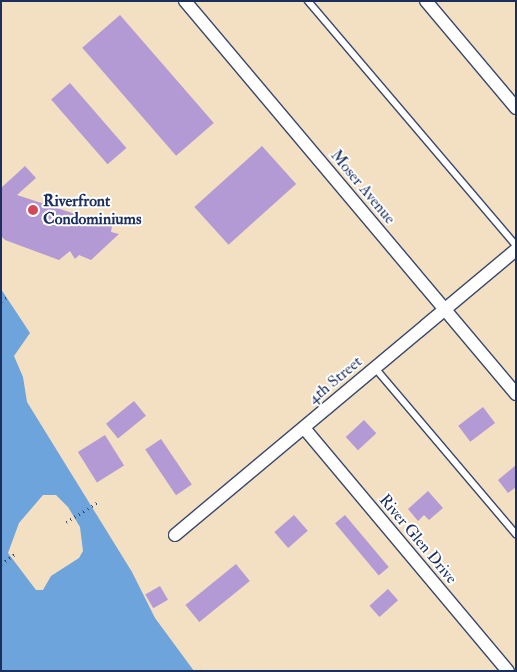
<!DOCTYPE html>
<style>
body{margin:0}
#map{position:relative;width:517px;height:672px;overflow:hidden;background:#f3dfc2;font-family:"IM FELL Double Pica",serif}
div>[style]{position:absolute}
.water>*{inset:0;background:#6da4db}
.building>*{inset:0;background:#b39ad4;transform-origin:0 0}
.path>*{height:2.5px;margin-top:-1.25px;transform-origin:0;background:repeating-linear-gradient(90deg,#3b496d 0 1px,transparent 0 5px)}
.roads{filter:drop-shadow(1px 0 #3b496d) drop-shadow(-1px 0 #3b496d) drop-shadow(0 1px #3b496d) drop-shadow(0 -1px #3b496d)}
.service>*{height:6px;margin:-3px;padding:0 3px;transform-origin:3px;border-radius:3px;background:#fff}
.minor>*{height:12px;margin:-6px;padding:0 6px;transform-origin:6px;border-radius:6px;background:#fff}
.dots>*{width:14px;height:14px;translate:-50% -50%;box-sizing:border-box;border:2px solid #fff;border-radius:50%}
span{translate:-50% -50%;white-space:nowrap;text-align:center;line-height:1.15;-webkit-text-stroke:4px #fff;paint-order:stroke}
.street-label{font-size:16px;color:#1b2f5e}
.poi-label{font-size:16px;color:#1b2f5e;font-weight:700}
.left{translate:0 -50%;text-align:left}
.frame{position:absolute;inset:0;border:2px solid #1b2f5e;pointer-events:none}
</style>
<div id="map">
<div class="water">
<div style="clip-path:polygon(evenodd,1px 289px,30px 333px,14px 356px,23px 377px,27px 402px,132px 572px,155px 618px,194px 671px,1px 671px,1px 289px,43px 495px,56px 495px,68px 507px,80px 527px,83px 551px,79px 558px,51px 576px,43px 590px,36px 590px,8px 553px,19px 523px,43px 495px)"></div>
</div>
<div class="building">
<div style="left:120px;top:15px;width:143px;height:50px;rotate:49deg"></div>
<div style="left:70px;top:83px;width:86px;height:25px;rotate:49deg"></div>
<div style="left:262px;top:146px;width:51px;height:91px;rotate:48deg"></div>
<div style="clip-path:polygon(25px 166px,36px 178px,17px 195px,112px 226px,111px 232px,119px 234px,91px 260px,79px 255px,75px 259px,70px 251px,59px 260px,5px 240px,1px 236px,1px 188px)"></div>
<div style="left:134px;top:401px;width:19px;height:36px;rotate:51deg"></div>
<div style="left:483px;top:407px;width:20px;height:31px;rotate:53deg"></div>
<div style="left:364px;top:420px;width:18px;height:25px;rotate:47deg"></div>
<div style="left:105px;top:435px;width:36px;height:32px;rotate:58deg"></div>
<div style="left:161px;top:439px;width:55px;height:19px;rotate:56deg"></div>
<div style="clip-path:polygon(516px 465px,516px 487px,508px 493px,498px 480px)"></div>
<div style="clip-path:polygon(428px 491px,443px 508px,429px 520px,424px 515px,418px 521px,408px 509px)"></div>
<div style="left:294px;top:515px;width:21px;height:26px;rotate:49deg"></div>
<div style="left:345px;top:515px;width:68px;height:13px;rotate:50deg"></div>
<div style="left:236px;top:564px;width:22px;height:65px;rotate:51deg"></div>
<div style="left:160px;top:586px;width:16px;height:17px;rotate:60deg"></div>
<div style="left:388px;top:589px;width:15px;height:25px;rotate:48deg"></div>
</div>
<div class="path">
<div style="left:1px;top:301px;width:7px;rotate:-34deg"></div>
<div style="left:66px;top:522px;width:38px;rotate:-32deg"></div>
<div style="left:1px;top:564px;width:17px;rotate:-36deg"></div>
<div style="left:201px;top:671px;width:1px;rotate:-45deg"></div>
</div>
<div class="roads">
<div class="service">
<div style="left:308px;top:1px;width:321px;rotate:49.6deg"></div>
<div style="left:375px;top:368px;width:218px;rotate:49.7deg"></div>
</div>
<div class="minor">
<div style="left:185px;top:1px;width:514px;rotate:49.89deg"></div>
<div style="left:426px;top:1px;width:140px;rotate:49.9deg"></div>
<div style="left:304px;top:428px;width:317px;rotate:50deg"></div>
<div style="left:175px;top:535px;width:444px;rotate:-39.9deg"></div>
</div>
</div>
<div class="dots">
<div style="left:33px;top:210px;background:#d1495b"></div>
</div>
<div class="street-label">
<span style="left:363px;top:187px;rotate:50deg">Moser Avenue</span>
<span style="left:335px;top:380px;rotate:-40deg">4th Street</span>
<span style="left:418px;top:539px;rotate:50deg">River Glen Drive</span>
</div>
<div class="poi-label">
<span class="left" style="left:43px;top:210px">Riverfront<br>Condominiums</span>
</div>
<div class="frame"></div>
</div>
